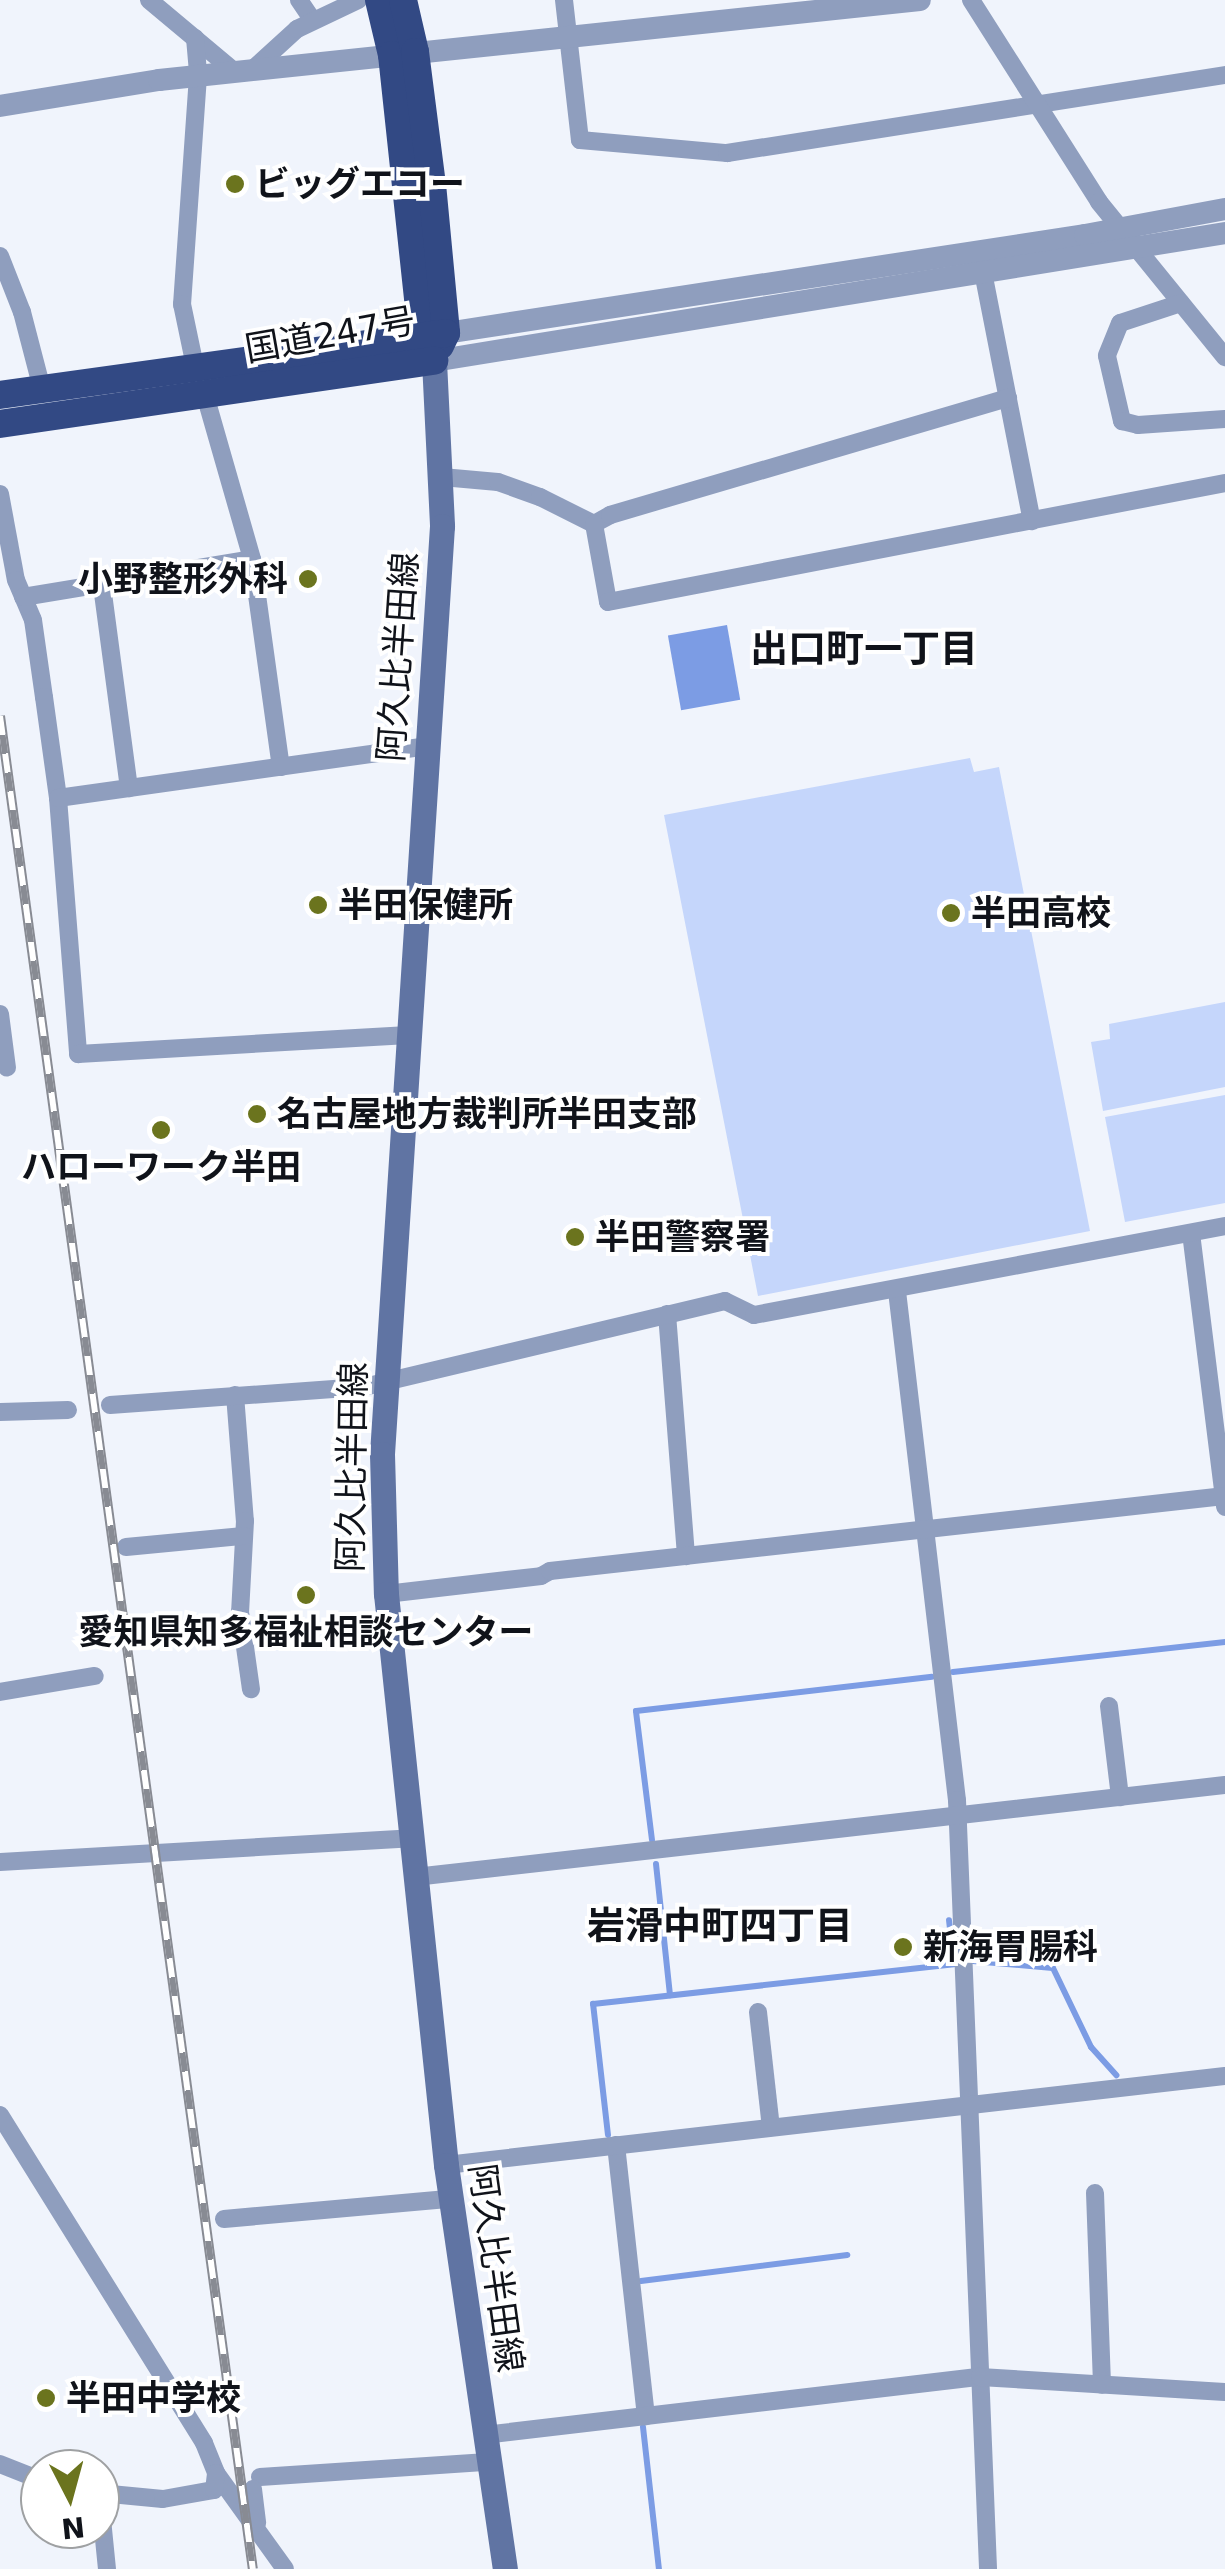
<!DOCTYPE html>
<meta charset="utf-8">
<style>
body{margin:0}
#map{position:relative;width:1225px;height:2569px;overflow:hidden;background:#f0f4fc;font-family:"DejaVu Sans","Noto Sans JP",sans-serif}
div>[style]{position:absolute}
.green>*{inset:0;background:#c5d6fb}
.water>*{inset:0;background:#7c9ce4;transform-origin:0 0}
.stream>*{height:6px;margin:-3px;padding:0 3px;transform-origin:3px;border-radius:3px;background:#7c9ce4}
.minor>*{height:18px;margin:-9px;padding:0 9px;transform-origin:9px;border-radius:9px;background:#8f9ebe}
.tertiary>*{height:22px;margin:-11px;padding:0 11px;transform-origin:11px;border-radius:11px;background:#8f9ebe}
.secondary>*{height:25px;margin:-12.5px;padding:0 12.5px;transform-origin:12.5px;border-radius:12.5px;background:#6074a3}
.trunk>*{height:28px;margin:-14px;padding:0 14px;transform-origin:14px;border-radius:14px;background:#324984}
.rail>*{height:10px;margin-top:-5px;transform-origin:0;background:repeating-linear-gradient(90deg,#fff 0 19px,#888b93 0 38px);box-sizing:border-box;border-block:2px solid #888b93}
.dots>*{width:28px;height:28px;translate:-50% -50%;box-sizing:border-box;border:5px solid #fff;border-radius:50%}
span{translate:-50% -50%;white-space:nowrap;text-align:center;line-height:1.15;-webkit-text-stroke:8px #fff;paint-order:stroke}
.poi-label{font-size:35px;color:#10131a;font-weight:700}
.left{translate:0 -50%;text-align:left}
.right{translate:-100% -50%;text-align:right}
.street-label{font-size:35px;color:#10131a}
.neighbourhood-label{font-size:38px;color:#10131a;font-weight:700}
.north{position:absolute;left:20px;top:2449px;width:100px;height:100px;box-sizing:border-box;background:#fff;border:2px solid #9fa1a3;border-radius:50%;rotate:174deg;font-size:28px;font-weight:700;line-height:40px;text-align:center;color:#10131a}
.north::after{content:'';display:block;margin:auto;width:35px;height:45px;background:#6b741e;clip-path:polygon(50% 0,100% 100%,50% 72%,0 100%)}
</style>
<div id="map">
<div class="green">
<div style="clip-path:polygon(970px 758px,974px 772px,999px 767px,1090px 1231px,758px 1296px,664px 815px)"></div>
<div style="clip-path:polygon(1225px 1002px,1225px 1087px,1103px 1111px,1091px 1042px,1110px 1039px,1109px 1024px)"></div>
<div style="clip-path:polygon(1225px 1095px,1225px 1203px,1125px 1222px,1105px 1117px)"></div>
</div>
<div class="water">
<div style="left:727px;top:625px;width:76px;height:60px;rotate:80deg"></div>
</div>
<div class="stream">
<div style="left:953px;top:1672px;width:274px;rotate:-6.3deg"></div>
<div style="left:652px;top:1840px;width:130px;rotate:-97.1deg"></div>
<div style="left:636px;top:1711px;width:298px;rotate:-6.6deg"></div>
<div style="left:656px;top:1864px;width:132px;rotate:83.9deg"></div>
<div style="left:973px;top:1961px;width:80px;rotate:5deg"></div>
<div style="left:1053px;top:1968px;width:88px;rotate:64.3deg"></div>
<div style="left:1091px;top:2047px;width:38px;rotate:48deg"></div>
<div style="left:608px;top:2135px;width:132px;rotate:-96.5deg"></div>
<div style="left:593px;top:2004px;width:363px;rotate:-6.3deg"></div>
<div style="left:954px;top:1964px;width:44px;rotate:-96.5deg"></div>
<div style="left:641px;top:2281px;width:208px;rotate:-7.2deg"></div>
<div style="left:643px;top:2427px;width:143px;rotate:83.6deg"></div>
</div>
<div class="minor">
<div style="left:149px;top:0;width:112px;rotate:39.9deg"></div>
<div style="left:299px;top:0;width:23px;rotate:56deg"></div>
<div style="left:564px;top:0;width:141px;rotate:83.5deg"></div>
<div style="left:580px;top:140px;width:148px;rotate:5.1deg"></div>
<div style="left:727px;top:153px;width:504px;rotate:-8.9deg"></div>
<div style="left:971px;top:0;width:239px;rotate:57.6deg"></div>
<div style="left:1099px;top:202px;width:200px;rotate:50.9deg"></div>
<div style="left:195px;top:38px;width:38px;rotate:85deg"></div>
<div style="left:198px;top:76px;width:229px;rotate:94deg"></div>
<div style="left:182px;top:304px;width:63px;rotate:78.2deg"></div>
<div style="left:252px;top:70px;width:61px;rotate:-42.3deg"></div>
<div style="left:297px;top:29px;width:68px;rotate:-25.4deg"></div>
<div style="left:0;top:256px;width:60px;rotate:68.6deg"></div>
<div style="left:22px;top:312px;width:80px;rotate:75.4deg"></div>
<div style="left:983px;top:272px;width:254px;rotate:78.9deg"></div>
<div style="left:1181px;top:303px;width:64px;rotate:161.8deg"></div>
<div style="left:1120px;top:323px;width:35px;rotate:112deg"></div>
<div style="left:1107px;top:356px;width:67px;rotate:77deg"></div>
<div style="left:1122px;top:421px;width:16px;rotate:14deg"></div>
<div style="left:1138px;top:425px;width:87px;rotate:-3.9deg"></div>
<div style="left:205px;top:395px;width:171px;rotate:74deg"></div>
<div style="left:252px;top:559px;width:210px;rotate:82.1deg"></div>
<div style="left:442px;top:477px;width:56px;rotate:5.1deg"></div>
<div style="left:498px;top:482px;width:45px;rotate:19.7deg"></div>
<div style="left:540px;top:497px;width:60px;rotate:26.6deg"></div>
<div style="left:594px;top:524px;width:18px;rotate:-29deg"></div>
<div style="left:610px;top:515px;width:415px;rotate:-16.4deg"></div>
<div style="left:0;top:494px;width:87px;rotate:79.5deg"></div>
<div style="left:16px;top:580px;width:43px;rotate:67deg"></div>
<div style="left:33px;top:620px;width:78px;rotate:81.9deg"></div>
<div style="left:44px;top:697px;width:102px;rotate:82.1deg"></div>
<div style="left:58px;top:798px;width:257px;rotate:85.5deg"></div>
<div style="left:78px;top:1054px;width:331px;rotate:-3.3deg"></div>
<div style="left:594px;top:524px;width:79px;rotate:79.8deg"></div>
<div style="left:608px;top:602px;width:628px;rotate:-10.92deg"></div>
<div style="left:102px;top:586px;width:204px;rotate:82.4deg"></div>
<div style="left:23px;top:597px;width:232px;rotate:-9.4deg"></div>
<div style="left:58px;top:798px;width:372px;rotate:-8deg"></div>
<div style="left:0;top:1014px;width:54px;rotate:82.6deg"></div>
<div style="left:1191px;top:1233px;width:276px;rotate:82.9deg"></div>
<div style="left:897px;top:1291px;width:513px;rotate:83.28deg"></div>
<div style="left:957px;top:1800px;width:770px;rotate:87.69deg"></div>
<div style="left:667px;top:1314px;width:243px;rotate:85.5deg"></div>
<div style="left:235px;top:1395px;width:126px;rotate:85.5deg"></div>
<div style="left:245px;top:1521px;width:91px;rotate:93.1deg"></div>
<div style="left:240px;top:1612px;width:78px;rotate:81.9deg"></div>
<div style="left:110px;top:1405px;width:255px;rotate:-4.1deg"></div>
<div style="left:364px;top:1387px;width:371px;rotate:-13.4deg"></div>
<div style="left:725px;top:1301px;width:32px;rotate:26deg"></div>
<div style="left:754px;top:1315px;width:479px;rotate:-10.7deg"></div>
<div style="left:0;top:1412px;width:68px;rotate:-1.7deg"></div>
<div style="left:126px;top:1547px;width:118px;rotate:-5.4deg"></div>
<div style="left:386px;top:1594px;width:156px;rotate:-6.6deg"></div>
<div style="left:541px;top:1576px;width:10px;rotate:-29deg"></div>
<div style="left:550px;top:1571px;width:679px;rotate:-6.34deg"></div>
<div style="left:0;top:1692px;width:96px;rotate:-9.6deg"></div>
<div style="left:1109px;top:1706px;width:92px;rotate:83.1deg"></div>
<div style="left:0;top:1862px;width:412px;rotate:-3.3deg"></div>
<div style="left:415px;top:1877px;width:815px;rotate:-6.48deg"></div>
<div style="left:758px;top:2012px;width:116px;rotate:83.6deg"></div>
<div style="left:0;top:2115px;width:386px;rotate:58.1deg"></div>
<div style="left:204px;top:2443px;width:32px;rotate:68deg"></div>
<div style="left:216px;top:2473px;width:118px;rotate:54.3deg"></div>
<div style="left:616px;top:2145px;width:273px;rotate:83.7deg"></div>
<div style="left:446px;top:2165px;width:784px;rotate:-6.52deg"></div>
<div style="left:1095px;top:2193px;width:192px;rotate:87.9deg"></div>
<div style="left:224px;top:2219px;width:227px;rotate:-5.1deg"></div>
<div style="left:484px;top:2435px;width:499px;rotate:-6.7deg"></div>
<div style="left:980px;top:2377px;width:245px;rotate:3.5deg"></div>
<div style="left:0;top:2464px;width:43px;rotate:21.8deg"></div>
<div style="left:260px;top:2477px;width:228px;rotate:-3.8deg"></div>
<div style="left:253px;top:2489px;width:34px;rotate:83deg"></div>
<div style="left:100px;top:2493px;width:63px;rotate:5.4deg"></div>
<div style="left:163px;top:2499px;width:52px;rotate:-10deg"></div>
<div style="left:214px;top:2490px;width:17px;rotate:-83deg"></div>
<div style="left:100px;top:2499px;width:70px;rotate:84.3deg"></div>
</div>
<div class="tertiary">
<div style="left:0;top:106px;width:161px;rotate:-9.3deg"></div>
<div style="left:159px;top:80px;width:765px;rotate:-6deg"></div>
<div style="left:446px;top:333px;width:646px;rotate:-8.72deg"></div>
<div style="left:1085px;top:235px;width:142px;rotate:-10.5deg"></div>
<div style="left:434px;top:361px;width:801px;rotate:-9.19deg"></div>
</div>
<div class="secondary">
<div style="left:434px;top:361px;width:165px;rotate:87.2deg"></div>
<div style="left:442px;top:526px;width:930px;rotate:93.7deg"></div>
<div style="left:382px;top:1454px;width:140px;rotate:88.4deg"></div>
<div style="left:386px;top:1594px;width:574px;rotate:84deg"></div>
<div style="left:446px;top:2165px;width:408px;rotate:81.7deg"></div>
</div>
<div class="trunk">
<div style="left:379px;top:0;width:57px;rotate:76.7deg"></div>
<div style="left:392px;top:55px;width:284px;rotate:83.9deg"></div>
<div style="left:422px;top:337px;width:15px;rotate:62deg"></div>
<div style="left:403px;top:0;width:53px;rotate:77deg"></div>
<div style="left:415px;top:52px;width:133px;rotate:82.7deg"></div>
<div style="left:432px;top:184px;width:150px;rotate:84.6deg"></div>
<div style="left:446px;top:333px;width:14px;rotate:115deg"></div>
<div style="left:0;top:395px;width:450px;rotate:-7.9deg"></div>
<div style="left:0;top:424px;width:439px;rotate:-8.3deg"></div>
</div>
<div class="rail">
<div style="left:0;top:716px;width:1870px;rotate:82.23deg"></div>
</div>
<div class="dots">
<div style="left:235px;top:184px;background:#6b741e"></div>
<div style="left:308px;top:579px;background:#6b741e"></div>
<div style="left:318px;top:905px;background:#6b741e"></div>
<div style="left:951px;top:913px;background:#6b741e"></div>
<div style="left:257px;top:1114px;background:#6b741e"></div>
<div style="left:161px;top:1130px;background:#6b741e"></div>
<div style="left:575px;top:1237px;background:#6b741e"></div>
<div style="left:306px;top:1595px;background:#6b741e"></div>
<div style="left:903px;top:1947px;background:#6b741e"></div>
<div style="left:46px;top:2398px;background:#6b741e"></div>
</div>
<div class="poi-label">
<span class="left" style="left:255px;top:184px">ビッグエコー</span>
<span class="right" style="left:288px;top:579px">小野整形外科</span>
<span class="left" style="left:338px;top:905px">半田保健所</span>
<span class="left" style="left:971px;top:913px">半田高校</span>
<span class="left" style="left:277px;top:1114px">名古屋地方裁判所半田支部</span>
<span style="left:161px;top:1167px">ハローワーク半田</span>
<span class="left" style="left:595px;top:1237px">半田警察署</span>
<span style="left:306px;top:1632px">愛知県知多福祉相談センター</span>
<span class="left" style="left:923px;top:1947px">新海胃腸科</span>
<span class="left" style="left:66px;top:2398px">半田中学校</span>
</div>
<div class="street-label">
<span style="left:330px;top:335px;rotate:-10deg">国道247号</span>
<span style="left:398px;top:657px;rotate:-86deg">阿久比半田線</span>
<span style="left:352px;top:1467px;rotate:-89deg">阿久比半田線</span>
<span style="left:496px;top:2268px;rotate:82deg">阿久比半田線</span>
</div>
<div class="neighbourhood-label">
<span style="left:864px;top:650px">出口町一丁目</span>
<span style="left:720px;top:1927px">岩滑中町四丁目</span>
</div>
<div class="north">N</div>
</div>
